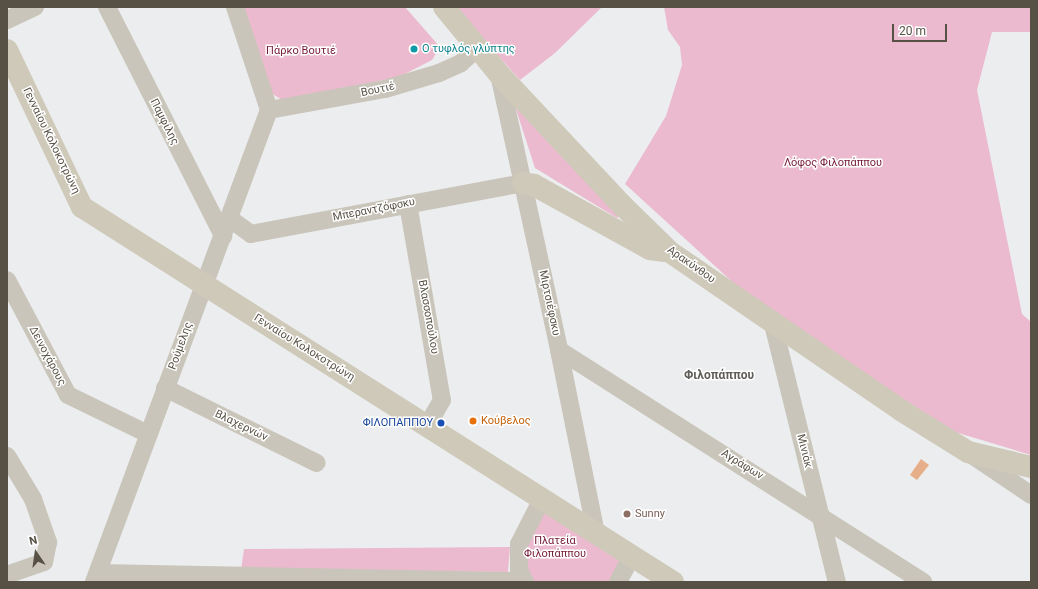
<!DOCTYPE html>
<meta charset="utf-8">
<style>
body{margin:0}
#map{position:relative;width:1038px;height:589px;overflow:hidden;background:#ebedee;font-family:Roboto,sans-serif}
div>[style]{position:absolute}
.green>*{inset:0;background:#ebbace}
.water>*{inset:0;background:#e6af89}
.street>*{height:18px;margin:-9px;padding:0 9px;transform-origin:9px;border-radius:9px;background:#cac5ba}
.secondary>*{height:22px;margin:-11px;padding:0 11px;transform-origin:11px;border-radius:11px;background:#cfc9b9}
.dots>*{width:11px;height:11px;translate:-50% -50%;box-sizing:border-box;border:2px solid #fff;border-radius:50%}
span{translate:-50% -50%;white-space:nowrap;text-align:center;line-height:1.15;-webkit-text-stroke:3px #fff;paint-order:stroke}
.culture-label{font-size:11px;color:#0d838f}
.left{translate:0 -50%;text-align:left}
.park-label{font-size:11px;color:#741a35}
.street-label{font-size:11px;color:#575145}
.food-label{font-size:11px;color:#c56008}
.transit-label{font-size:11px;color:#164399}
.right{translate:-100% -50%;text-align:right}
.education-label{font-size:11px;color:#785e54}
.neighbourhood-label{font-size:12px;color:#605e58;font-weight:700}
.frame{position:absolute;inset:0;border:8px solid #575145;pointer-events:none}
.north{position:absolute;left:16px;top:533px;width:40px;height:40px;-webkit-text-stroke:3px #fff;paint-order:stroke;rotate:347deg;font-size:11px;font-weight:700;line-height:16px;text-align:center;color:#575145}
.north::after{content:'';display:block;margin:auto;width:14px;height:18px;background:#575145;clip-path:polygon(50% 0,100% 100%,50% 72%,0 100%)}
.scale{position:absolute;left:892px;top:24px;width:55px;height:18px;box-sizing:border-box;border:2px solid #575145;border-top:0;padding-left:5px;font-size:12px;line-height:14px;white-space:nowrap;color:#575145;-webkit-text-stroke:3px #fff;paint-order:stroke}
</style>
<div id="map">
<div class="green">
<div style="clip-path:polygon(236px 7px,405px 7px,440px 47px,432px 60px,399px 77px,282px 100px,268px 91px)"></div>
<div style="clip-path:polygon(454px 7px,602px 7px,555px 53px,520px 80px)"></div>
<div style="clip-path:polygon(664px 7px,1031px 7px,1031px 32px,992px 32px,977px 90px,1022px 314px,1031px 322px,1031px 455px,955px 432px,761px 308px,625px 184px,666px 116px,682px 65px,680px 47px,668px 30px)"></div>
<div style="clip-path:polygon(513px 100px,620px 215px,617px 218px,535px 168px)"></div>
<div style="clip-path:polygon(542px 499px,632px 556px,618px 582px,525px 582px,528px 523px)"></div>
<div style="clip-path:polygon(510px 547px,508px 572px,241px 570px,244px 549px)"></div>
</div>
<div class="water">
<div style="clip-path:polygon(921px 459px,929px 465px,917px 480px,910px 475px)"></div>
</div>
<div class="street">
<div style="left:107px;top:7px;width:257px;rotate:63.1deg"></div>
<div style="left:235px;top:7px;width:108px;rotate:71.7deg"></div>
<div style="left:7px;top:20px;width:31px;rotate:-25deg"></div>
<div style="left:499px;top:74px;width:282px;rotate:77.7deg"></div>
<div style="left:559px;top:350px;width:187px;rotate:78.6deg"></div>
<div style="left:269px;top:110px;width:118px;rotate:-10.3deg"></div>
<div style="left:385px;top:89px;width:56px;rotate:-16.5deg"></div>
<div style="left:439px;top:73px;width:24px;rotate:-24deg"></div>
<div style="left:461px;top:63px;width:23px;rotate:-43deg"></div>
<div style="left:408px;top:204px;width:199px;rotate:80.2deg"></div>
<div style="left:442px;top:400px;width:30px;rotate:120deg"></div>
<div style="left:229px;top:218px;width:27px;rotate:36deg"></div>
<div style="left:251px;top:234px;width:277px;rotate:-10.6deg"></div>
<div style="left:7px;top:280px;width:130px;rotate:62.1deg"></div>
<div style="left:68px;top:395px;width:89px;rotate:26deg"></div>
<div style="left:772px;top:320px;width:270px;rotate:76.1deg"></div>
<div style="left:559px;top:350px;width:432px;rotate:32.5deg"></div>
<div style="left:165px;top:388px;width:169px;rotate:26.3deg"></div>
<div style="left:972px;top:455px;width:71px;rotate:34.1deg"></div>
<div style="left:7px;top:456px;width:50px;rotate:58.8deg"></div>
<div style="left:33px;top:499px;width:46px;rotate:70.8deg"></div>
<div style="left:48px;top:542px;width:20px;rotate:101deg"></div>
<div style="left:44px;top:562px;width:39px;rotate:161deg"></div>
<div style="left:98px;top:573px;width:426px;rotate:1.1deg"></div>
<div style="left:94px;top:582px;width:503px;rotate:-69.66deg"></div>
<div style="left:525px;top:582px;width:13px;rotate:-117deg"></div>
<div style="left:519px;top:570px;width:26px;rotate:-90deg"></div>
<div style="left:519px;top:544px;width:51px;rotate:-62.9deg"></div>
<div style="left:618px;top:582px;width:30px;rotate:-62deg"></div>
</div>
<div class="secondary">
<div style="left:444px;top:7px;width:87px;rotate:50.6deg"></div>
<div style="left:499px;top:74px;width:180px;rotate:46.8deg"></div>
<div style="left:622px;top:205px;width:67px;rotate:44.4deg"></div>
<div style="left:670px;top:252px;width:281px;rotate:34.4deg"></div>
<div style="left:902px;top:411px;width:78px;rotate:31.8deg"></div>
<div style="left:968px;top:452px;width:65px;rotate:13.4deg"></div>
<div style="left:7px;top:50px;width:174px;rotate:64.5deg"></div>
<div style="left:82px;top:207px;width:700px;rotate:32.4deg"></div>
<div style="left:523px;top:183px;width:11px;rotate:10deg"></div>
<div style="left:534px;top:185px;width:132px;rotate:28.9deg"></div>
<div style="left:650px;top:249px;width:15px;rotate:8deg"></div>
</div>
<div class="dots">
<div style="left:414px;top:49px;background:#0f9aa8"></div>
<div style="left:473px;top:421px;background:#e8710a"></div>
<div style="left:441px;top:423px;background:#1a4fb4"></div>
<div style="left:627px;top:514px;background:#8d6e63"></div>
</div>
<div class="culture-label">
<span class="left" style="left:422px;top:49px">Ο τυφλός γλύπτης</span>
</div>
<div class="park-label">
<span style="left:301px;top:51px">Πάρκο Βουτιέ</span>
<span style="left:833px;top:163px">Λόφος Φιλοπάππου</span>
<span style="left:555px;top:548px">Πλατεία<br>Φιλοπάππου</span>
</div>
<div class="street-label">
<span style="left:378px;top:90px;rotate:-12deg">Βουτιέ</span>
<span style="left:164px;top:122px;rotate:63deg">Παμφίλης</span>
<span style="left:51px;top:141px;rotate:64deg">Γενναίου Κολοκοτρώνη</span>
<span style="left:374px;top:210px;rotate:-11deg">Μπεραντζόφσκυ</span>
<span style="left:691px;top:265px;rotate:35deg">Αρακύνθου</span>
<span style="left:549px;top:303px;rotate:78deg">Μιρτσιέφσκυ</span>
<span style="left:428px;top:317px;rotate:80deg">Βλασσοπούλου</span>
<span style="left:181px;top:346px;rotate:-70deg">Ρούμελης</span>
<span style="left:304px;top:348px;rotate:32deg">Γενναίου Κολοκοτρώνη</span>
<span style="left:47px;top:356px;rotate:62deg">Δεινοχάρους</span>
<span style="left:241px;top:426px;rotate:26deg">Βλαχερνών</span>
<span style="left:804px;top:451px;rotate:76deg">Μινιάκ</span>
<span style="left:742px;top:465px;rotate:32deg">Αγράφων</span>
</div>
<div class="food-label">
<span class="left" style="left:481px;top:421px">Κούβελος</span>
</div>
<div class="transit-label">
<span class="right" style="left:433px;top:423px">ΦΙΛΟΠΑΠΠΟΥ</span>
</div>
<div class="education-label">
<span class="left" style="left:635px;top:514px">Sunny</span>
</div>
<div class="neighbourhood-label">
<span style="left:719px;top:376px">Φιλοπάππου</span>
</div>
<div class="frame"></div>
<div class="north">N</div>
<div class="scale">20 m</div>
</div>
